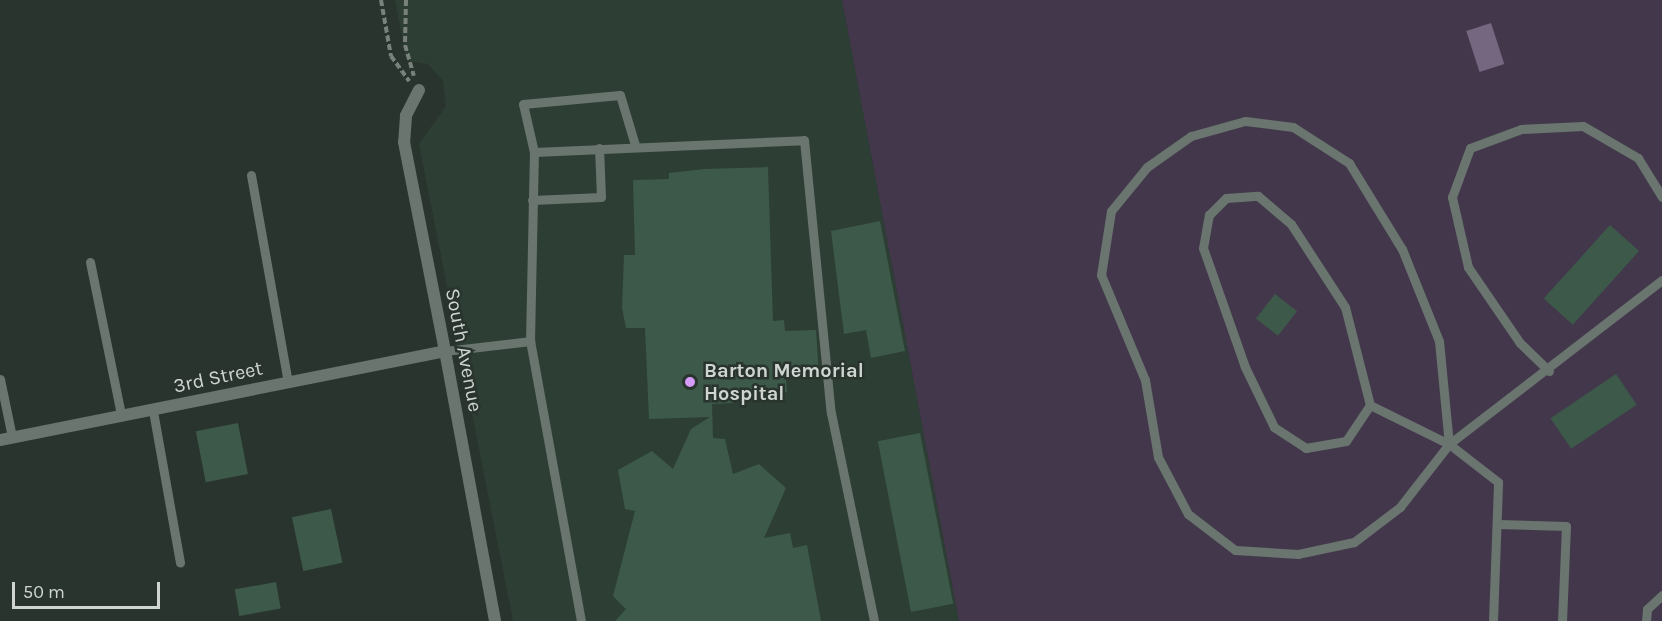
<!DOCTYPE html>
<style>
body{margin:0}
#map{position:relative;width:1662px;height:621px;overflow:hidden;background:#2a342e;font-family:Karla,sans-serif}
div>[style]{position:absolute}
.built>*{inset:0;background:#2d3e35}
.green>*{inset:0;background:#43384b}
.water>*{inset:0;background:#766780;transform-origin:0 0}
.building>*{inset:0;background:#3c5949;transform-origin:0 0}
.path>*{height:4px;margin-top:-2px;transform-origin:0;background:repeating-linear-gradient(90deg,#79817c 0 6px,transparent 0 9px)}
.service>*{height:9px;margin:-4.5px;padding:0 4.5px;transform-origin:4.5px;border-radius:4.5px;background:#69756e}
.minor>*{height:12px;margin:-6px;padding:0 6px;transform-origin:6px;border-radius:6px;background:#69756e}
.tertiary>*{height:12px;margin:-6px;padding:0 6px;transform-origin:6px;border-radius:6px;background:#69756e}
.dots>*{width:16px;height:16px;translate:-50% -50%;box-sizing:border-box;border:3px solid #2a342e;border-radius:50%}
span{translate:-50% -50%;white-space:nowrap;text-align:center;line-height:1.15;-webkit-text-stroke:5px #2a342e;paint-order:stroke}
.street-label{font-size:20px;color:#cfd5d1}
.poi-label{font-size:20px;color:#cfd5d1;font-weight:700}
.left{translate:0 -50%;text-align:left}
.scale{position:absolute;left:12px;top:582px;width:148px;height:27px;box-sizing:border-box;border:3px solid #cfd5d1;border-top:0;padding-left:8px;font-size:18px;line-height:21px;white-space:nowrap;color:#cfd5d1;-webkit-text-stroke:4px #2a342e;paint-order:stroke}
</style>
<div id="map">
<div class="built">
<div style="clip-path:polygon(395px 0,842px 0,959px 621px,513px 621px,419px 144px,446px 106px,443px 81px,428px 64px,407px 61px)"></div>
</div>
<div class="green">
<div style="clip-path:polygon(842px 0,1662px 0,1662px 621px,959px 621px)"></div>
</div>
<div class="water">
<div style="left:1491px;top:23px;width:43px;height:26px;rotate:72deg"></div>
</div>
<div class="building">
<div style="clip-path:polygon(768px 167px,773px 321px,784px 320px,785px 331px,816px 330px,819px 377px,786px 378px,787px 392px,733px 393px,733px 403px,712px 404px,713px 438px,725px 439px,733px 474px,759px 464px,786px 488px,764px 538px,790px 533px,793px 548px,807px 545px,821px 621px,615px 621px,626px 609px,613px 596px,635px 511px,625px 509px,618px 470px,652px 451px,673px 469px,691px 429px,710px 417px,649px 419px,645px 328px,626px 328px,622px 308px,624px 255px,635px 255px,633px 180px,669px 179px,669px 173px,704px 169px)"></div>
<div style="clip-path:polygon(880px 221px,905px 351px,871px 358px,866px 330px,844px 334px,831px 231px)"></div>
<div style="left:1610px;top:225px;width:39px;height:99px;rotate:42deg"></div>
<div style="left:1275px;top:294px;width:28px;height:31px;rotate:38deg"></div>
<div style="left:1616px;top:374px;width:37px;height:79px;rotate:56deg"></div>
<div style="left:238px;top:423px;width:52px;height:43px;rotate:79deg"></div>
<div style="left:920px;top:433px;width:174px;height:43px;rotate:79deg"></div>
<div style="left:331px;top:509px;width:55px;height:40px;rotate:78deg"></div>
<div style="left:276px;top:582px;width:27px;height:42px;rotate:80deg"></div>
</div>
<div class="path">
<div style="left:381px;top:0;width:57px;rotate:79.9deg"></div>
<div style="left:391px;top:56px;width:31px;rotate:54deg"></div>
<div style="left:406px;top:0;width:45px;rotate:91.3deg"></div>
<div style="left:405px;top:45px;width:32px;rotate:74deg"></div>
</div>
<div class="service">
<div style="left:1245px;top:121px;width:48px;rotate:7.1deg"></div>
<div style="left:1293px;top:127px;width:67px;rotate:32.7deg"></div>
<div style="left:1349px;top:163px;width:101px;rotate:58.4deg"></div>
<div style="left:1402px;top:249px;width:99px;rotate:68.1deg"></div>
<div style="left:1439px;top:341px;width:103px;rotate:84.5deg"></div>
<div style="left:1449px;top:444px;width:80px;rotate:127.9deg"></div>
<div style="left:1400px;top:507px;width:58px;rotate:142.7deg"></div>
<div style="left:1354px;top:542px;width:57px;rotate:167.9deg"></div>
<div style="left:1298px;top:554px;width:63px;rotate:-176.4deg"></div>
<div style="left:1235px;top:550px;width:59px;rotate:-142.5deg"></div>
<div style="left:1188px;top:514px;width:64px;rotate:-117.8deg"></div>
<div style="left:1158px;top:457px;width:78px;rotate:-99.6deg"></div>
<div style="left:1145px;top:380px;width:114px;rotate:-112.7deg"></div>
<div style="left:1101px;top:275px;width:65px;rotate:-81.1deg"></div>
<div style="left:1111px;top:211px;width:57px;rotate:-50.7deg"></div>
<div style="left:1147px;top:167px;width:54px;rotate:-35.2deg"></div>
<div style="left:1191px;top:136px;width:56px;rotate:-15.5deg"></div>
<div style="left:534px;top:152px;width:270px;rotate:-2.5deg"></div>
<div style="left:804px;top:140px;width:274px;rotate:84.4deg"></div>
<div style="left:831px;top:413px;width:212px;rotate:78.3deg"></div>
<div style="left:251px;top:175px;width:210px;rotate:79.9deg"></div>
<div style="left:532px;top:200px;width:69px;rotate:-2.5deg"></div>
<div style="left:601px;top:197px;width:49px;rotate:-92.3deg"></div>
<div style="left:90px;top:262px;width:156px;rotate:78.5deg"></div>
<div style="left:445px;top:351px;width:86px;rotate:-6.7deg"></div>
<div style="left:1549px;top:371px;width:40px;rotate:-136deg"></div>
<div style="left:1520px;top:343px;width:92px;rotate:-124.4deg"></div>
<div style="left:1468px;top:267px;width:72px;rotate:-102.9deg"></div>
<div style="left:1452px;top:197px;width:52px;rotate:-69.8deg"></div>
<div style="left:1470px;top:148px;width:54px;rotate:-20.4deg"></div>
<div style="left:1521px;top:129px;width:62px;rotate:-2.8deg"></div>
<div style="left:1583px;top:126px;width:64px;rotate:30.2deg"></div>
<div style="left:1638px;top:158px;width:46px;rotate:58.4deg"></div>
<div style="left:0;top:379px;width:59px;rotate:78.3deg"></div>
<div style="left:1370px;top:405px;width:43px;rotate:123.7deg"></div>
<div style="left:1346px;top:441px;width:41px;rotate:170.1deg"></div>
<div style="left:1306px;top:448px;width:38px;rotate:-147deg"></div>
<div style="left:1274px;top:427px;width:67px;rotate:-115.8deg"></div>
<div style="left:1245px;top:367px;width:126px;rotate:-109.4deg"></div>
<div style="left:1203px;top:248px;width:34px;rotate:-80deg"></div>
<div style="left:1209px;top:215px;width:24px;rotate:-45deg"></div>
<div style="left:1226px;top:198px;width:32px;rotate:-4deg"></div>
<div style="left:1258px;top:196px;width:43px;rotate:40.3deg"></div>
<div style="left:1291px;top:224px;width:99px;rotate:57deg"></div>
<div style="left:1345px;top:307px;width:101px;rotate:75.7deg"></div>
<div style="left:1370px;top:405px;width:88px;rotate:26.3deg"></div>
<div style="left:153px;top:411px;width:154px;rotate:79.9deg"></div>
<div style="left:1497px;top:524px;width:69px;rotate:1.7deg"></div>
<div style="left:1566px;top:526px;width:95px;rotate:92.4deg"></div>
<div style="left:581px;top:621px;width:285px;rotate:-100.3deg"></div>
<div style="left:530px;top:341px;width:189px;rotate:-88.8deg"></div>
<div style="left:534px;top:152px;width:49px;rotate:-102.9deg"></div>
<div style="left:523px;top:104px;width:97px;rotate:-5.3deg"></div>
<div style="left:620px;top:95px;width:52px;rotate:73.3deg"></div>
<div style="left:1493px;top:621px;width:139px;rotate:-87.9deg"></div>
<div style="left:1498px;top:482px;width:62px;rotate:-142.2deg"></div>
<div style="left:1449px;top:444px;width:269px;rotate:-37.6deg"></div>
<div style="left:1646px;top:621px;width:12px;rotate:-85deg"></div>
<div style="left:1647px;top:609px;width:21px;rotate:-43deg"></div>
</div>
<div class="minor">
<div style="left:419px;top:90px;width:29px;rotate:117deg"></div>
<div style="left:406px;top:116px;width:26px;rotate:94deg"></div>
<div style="left:404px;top:142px;width:213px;rotate:78.9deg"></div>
</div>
<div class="tertiary">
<div style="left:0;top:440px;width:454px;rotate:-11.3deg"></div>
<div style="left:445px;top:351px;width:275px;rotate:79.5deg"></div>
</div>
<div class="dots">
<div style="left:690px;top:382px;background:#d59cfb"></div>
</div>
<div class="street-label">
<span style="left:464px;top:350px;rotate:79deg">South Avenue</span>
<span style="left:218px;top:377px;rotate:-12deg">3rd Street</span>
</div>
<div class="poi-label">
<span class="left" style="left:704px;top:382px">Barton Memorial<br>Hospital</span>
</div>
<div class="scale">50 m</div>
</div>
